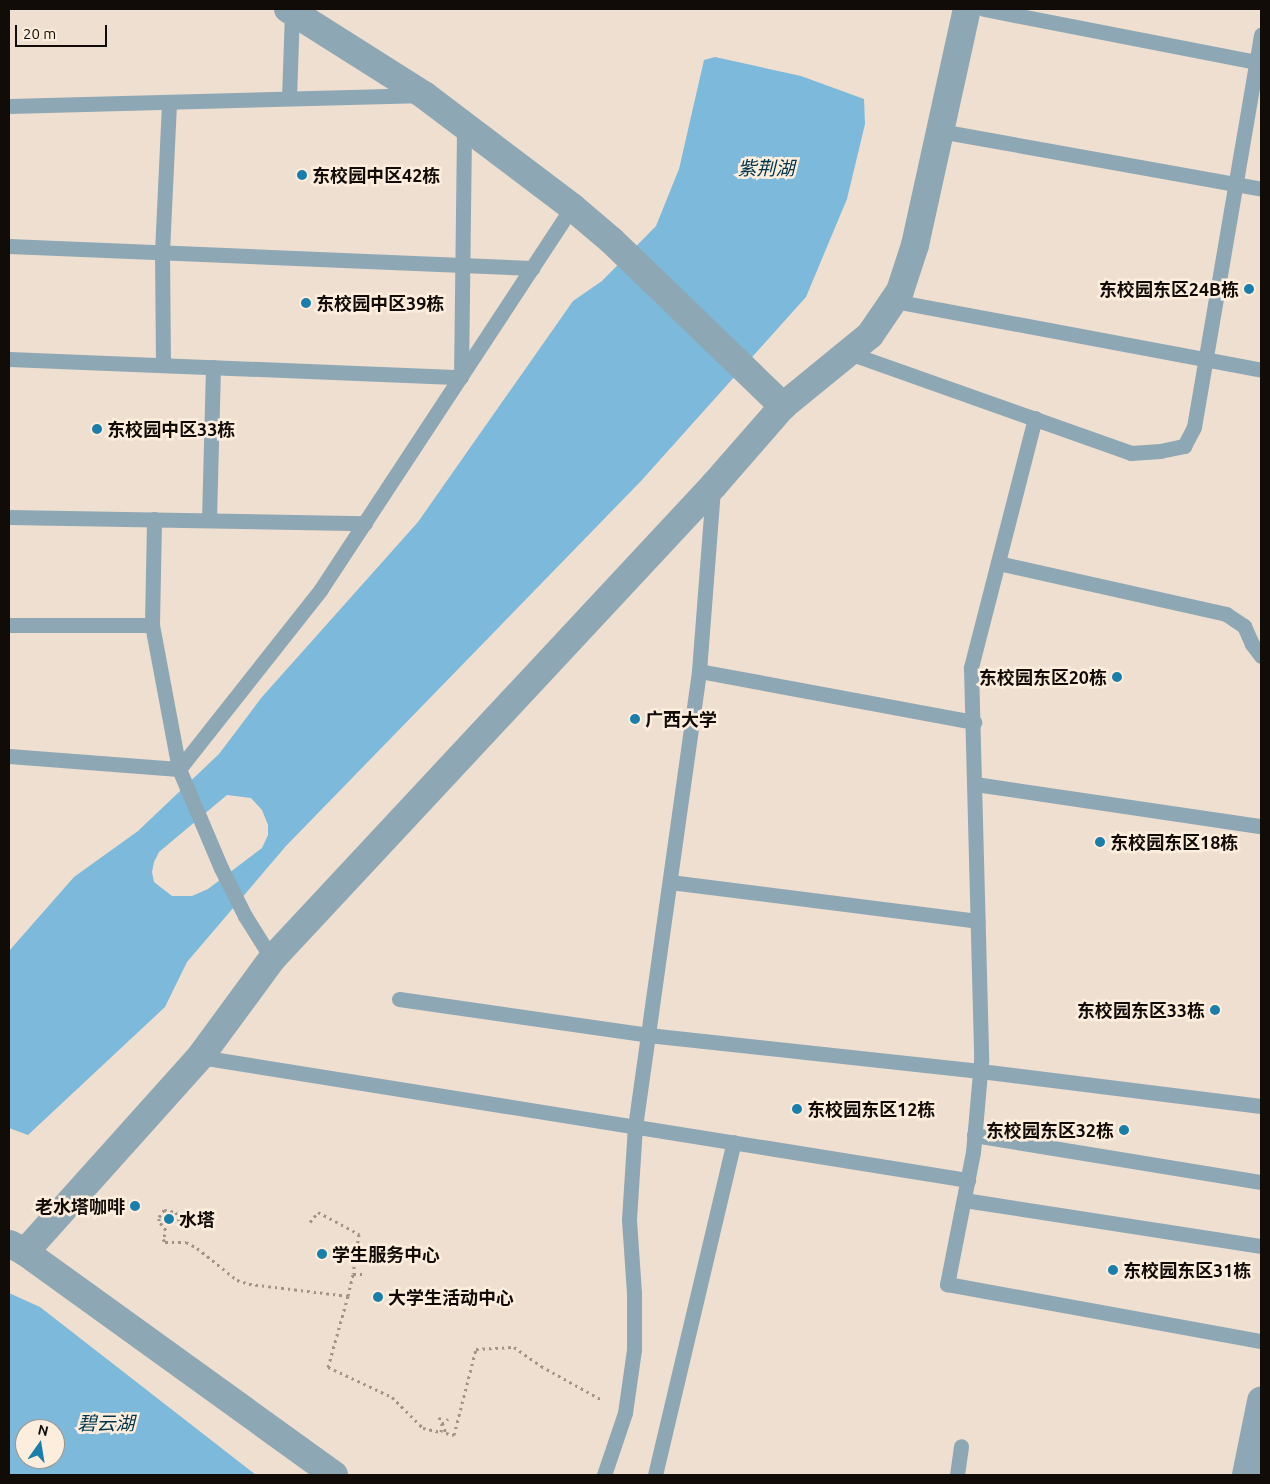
<!DOCTYPE html>
<meta charset="utf-8">
<style>
body{margin:0}
#map{position:relative;width:1270px;height:1484px;overflow:hidden;background:#efdfd0;font-family:Ubuntu,"Noto Sans SC",sans-serif}
div>[style]{position:absolute}
.water>*{inset:0;background:#7db9da}
.path>*{height:3px;margin-top:-1.5px;transform-origin:0;background:repeating-linear-gradient(90deg,#a09488 0 2.5px,transparent 0 6.5px)}
.service>*{height:15px;margin:-7.5px;padding:0 7.5px;transform-origin:7.5px;border-radius:7.5px;background:#8ea7b5}
.minor>*{height:28px;margin:-14px;padding:0 14px;transform-origin:14px;border-radius:14px;background:#8ea7b5}
.dots>*{width:14px;height:14px;translate:-50% -50%;box-sizing:border-box;border:2px solid #fceddd;border-radius:50%}
span{translate:-50% -50%;white-space:nowrap;text-align:center;line-height:1.15;-webkit-text-stroke:5px #fceddd;paint-order:stroke}
.poi-label{font-size:18px;color:#110c07;font-weight:700}
.left{translate:0 -50%;text-align:left}
.right{translate:-100% -50%;text-align:right}
.water-label{font-size:19px;color:#00354b;font-style:italic}
.frame{position:absolute;inset:0;border:10px solid #110c07;pointer-events:none}
.north{position:absolute;left:15px;top:1419px;width:50px;height:50px;box-sizing:border-box;background:#fceddd;border:1px solid #9e9387;border-radius:50%;rotate:13deg;font-size:14px;font-weight:700;line-height:20px;text-align:center;color:#110c07}
.north::after{content:'';display:block;margin:auto;width:18px;height:22px;background:#197ea9;clip-path:polygon(50% 0,100% 100%,50% 72%,0 100%)}
.scale{position:absolute;left:15px;top:25px;width:92px;height:22px;box-sizing:border-box;border:2px solid #110c07;border-top:0;padding-left:6px;font-size:15px;line-height:18px;white-space:nowrap;color:#110c07;-webkit-text-stroke:4px #fceddd;paint-order:stroke}
</style>
<div id="map">
<div class="water">
<div style="clip-path:polygon(evenodd,715px 57px,801px 76px,864px 99px,865px 124px,847px 199px,806px 297px,641px 481px,286px 846px,187px 962px,165px 1007px,28px 1135px,9px 1128px,9px 951px,74px 877px,138px 831px,219px 754px,262px 697px,418px 522px,573px 301px,602px 281px,656px 226px,679px 169px,704px 60px,715px 57px,227px 795px,251px 798px,262px 810px,268px 825px,268px 835px,262px 848px,208px 889px,192px 896px,172px 896px,154px 882px,152px 872px,154px 862px,159px 852px,227px 795px)"></div>
<div style="clip-path:polygon(evenodd,9px 1293px,40px 1307px,256px 1475px,9px 1475px,9px 1293px,25px 1429px,55px 1429px,55px 1459px,25px 1459px,25px 1429px)"></div>
</div>
<div class="path">
<div style="left:310px;top:1222px;width:13px;rotate:-51deg"></div>
<div style="left:318px;top:1212px;width:47px;rotate:28.2deg"></div>
<div style="left:359px;top:1234px;width:40px;rotate:98.5deg"></div>
<div style="left:166px;top:1230px;width:11px;rotate:-128deg"></div>
<div style="left:159px;top:1221px;width:4px;rotate:-90deg"></div>
<div style="left:159px;top:1217px;width:9px;rotate:-54deg"></div>
<div style="left:164px;top:1210px;width:12px;rotate:9deg"></div>
<div style="left:176px;top:1212px;width:12px;rotate:70deg"></div>
<div style="left:165px;top:1234px;width:5px;rotate:112deg"></div>
<div style="left:163px;top:1239px;width:4px;rotate:56deg"></div>
<div style="left:165px;top:1242px;width:21px"></div>
<div style="left:186px;top:1242px;width:13px;rotate:29deg"></div>
<div style="left:197px;top:1248px;width:51px;rotate:38.7deg"></div>
<div style="left:237px;top:1280px;width:13px;rotate:18deg"></div>
<div style="left:249px;top:1284px;width:100px;rotate:6.9deg"></div>
<div style="left:348px;top:1296px;width:74px;rotate:105.7deg"></div>
<div style="left:328px;top:1367px;width:71px;rotate:25.1deg"></div>
<div style="left:392px;top:1397px;width:44px;rotate:45deg"></div>
<div style="left:423px;top:1428px;width:18px;rotate:13deg"></div>
<div style="left:441px;top:1432px;width:8px;rotate:-83deg"></div>
<div style="left:442px;top:1424px;width:8px;rotate:-40deg"></div>
<div style="left:348px;top:1296px;width:23px;rotate:-77deg"></div>
<div style="left:353px;top:1274px;width:10px"></div>
<div style="left:439px;top:1417px;width:17px;rotate:66deg"></div>
<div style="left:446px;top:1433px;width:8px;rotate:14deg"></div>
<div style="left:454px;top:1435px;width:89px;rotate:-75.7deg"></div>
<div style="left:476px;top:1349px;width:38px;rotate:-3deg"></div>
<div style="left:514px;top:1347px;width:33px;rotate:35deg"></div>
<div style="left:541px;top:1366px;width:70px;rotate:29.1deg"></div>
</div>
<div class="service">
<div style="left:984px;top:9px;width:282px;rotate:11deg"></div>
<div style="left:289px;top:98px;width:87px;rotate:-88deg"></div>
<div style="left:9px;top:106px;width:408px;rotate:-1.5deg"></div>
<div style="left:940px;top:131px;width:326px;rotate:10.2deg"></div>
<div style="left:9px;top:246px;width:524px;rotate:2.4deg"></div>
<div style="left:894px;top:301px;width:373px;rotate:10.6deg"></div>
<div style="left:849px;top:353px;width:299px;rotate:19.5deg"></div>
<div style="left:1131px;top:453px;width:29px;rotate:-4deg"></div>
<div style="left:1160px;top:451px;width:25px;rotate:-12deg"></div>
<div style="left:1184px;top:446px;width:21px;rotate:-62deg"></div>
<div style="left:1194px;top:427px;width:398px;rotate:-80.3deg"></div>
<div style="left:9px;top:359px;width:452px;rotate:2.3deg"></div>
<div style="left:461px;top:377px;width:252px;rotate:-89.3deg"></div>
<div style="left:163px;top:365px;width:113px;rotate:-90.5deg"></div>
<div style="left:162px;top:252px;width:150px;rotate:-87.3deg"></div>
<div style="left:1035px;top:418px;width:258px;rotate:104.4deg"></div>
<div style="left:971px;top:668px;width:393px;rotate:88.5deg"></div>
<div style="left:981px;top:1061px;width:91px;rotate:95deg"></div>
<div style="left:973px;top:1152px;width:135px;rotate:101.1deg"></div>
<div style="left:947px;top:1284px;width:319px;rotate:10.3deg"></div>
<div style="left:9px;top:517px;width:356px;rotate:1deg"></div>
<div style="left:209px;top:520px;width:153px;rotate:-88.5deg"></div>
<div style="left:998px;top:563px;width:234px;rotate:12.6deg"></div>
<div style="left:1226px;top:614px;width:22px;rotate:34deg"></div>
<div style="left:1244px;top:626px;width:20px;rotate:66deg"></div>
<div style="left:1252px;top:644px;width:15px;rotate:53deg"></div>
<div style="left:9px;top:625px;width:143px"></div>
<div style="left:699px;top:671px;width:280px;rotate:10.5deg"></div>
<div style="left:9px;top:756px;width:170px;rotate:4.4deg"></div>
<div style="left:179px;top:769px;width:147px;rotate:-100.6deg"></div>
<div style="left:152px;top:625px;width:106px;rotate:-88.9deg"></div>
<div style="left:975px;top:784px;width:289px;rotate:8.4deg"></div>
<div style="left:670px;top:882px;width:310px;rotate:7.2deg"></div>
<div style="left:272px;top:959px;width:51px;rotate:-122.1deg"></div>
<div style="left:245px;top:916px;width:54px;rotate:-116.6deg"></div>
<div style="left:221px;top:868px;width:108px;rotate:-113deg"></div>
<div style="left:179px;top:769px;width:229px;rotate:-51.7deg"></div>
<div style="left:321px;top:589px;width:457px;rotate:-56.7deg"></div>
<div style="left:399px;top:999px;width:252px;rotate:8.2deg"></div>
<div style="left:648px;top:1035px;width:334px;rotate:6.2deg"></div>
<div style="left:980px;top:1071px;width:283px;rotate:7.1deg"></div>
<div style="left:200px;top:1057px;width:778px;rotate:9.1deg"></div>
<div style="left:974px;top:1135px;width:291px;rotate:9.3deg"></div>
<div style="left:964px;top:1200px;width:301px;rotate:8.8deg"></div>
<div style="left:604px;top:1475px;width:65px;rotate:-71.3deg"></div>
<div style="left:625px;top:1413px;width:64px;rotate:-81.9deg"></div>
<div style="left:634px;top:1350px;width:57px;rotate:-90deg"></div>
<div style="left:634px;top:1293px;width:74px;rotate:-93.9deg"></div>
<div style="left:629px;top:1219px;width:92px;rotate:-86.3deg"></div>
<div style="left:635px;top:1127px;width:460px;rotate:-82deg"></div>
<div style="left:699px;top:671px;width:183px;rotate:-85.6deg"></div>
<div style="left:655px;top:1475px;width:342px;rotate:-76.7deg"></div>
<div style="left:957px;top:1475px;width:29px;rotate:-82deg"></div>
</div>
<div class="minor">
<div style="left:288px;top:9px;width:161px;rotate:32.3deg"></div>
<div style="left:424px;top:95px;width:186px;rotate:37.1deg"></div>
<div style="left:572px;top:207px;width:52px;rotate:40.4deg"></div>
<div style="left:612px;top:241px;width:238px;rotate:44deg"></div>
<div style="left:10px;top:1244px;width:17px;rotate:28deg"></div>
<div style="left:25px;top:1252px;width:381px;rotate:35.8deg"></div>
<div style="left:25px;top:1252px;width:262px;rotate:-48.1deg"></div>
<div style="left:200px;top:1057px;width:122px;rotate:-53.7deg"></div>
<div style="left:272px;top:959px;width:648px;rotate:-47deg"></div>
<div style="left:714px;top:485px;width:105px;rotate:-48.9deg"></div>
<div style="left:783px;top:406px;width:112px;rotate:-39.2deg"></div>
<div style="left:870px;top:335px;width:53px;rotate:-55.7deg"></div>
<div style="left:900px;top:291px;width:48px;rotate:-71.9deg"></div>
<div style="left:915px;top:245px;width:242px;rotate:-77.6deg"></div>
<div style="left:1246px;top:1475px;width:76px;rotate:-78.5deg"></div>
</div>
<div class="dots">
<div style="left:302px;top:175px;background:#197ea9"></div>
<div style="left:1249px;top:289px;background:#197ea9"></div>
<div style="left:306px;top:303px;background:#197ea9"></div>
<div style="left:97px;top:429px;background:#197ea9"></div>
<div style="left:1117px;top:677px;background:#197ea9"></div>
<div style="left:635px;top:719px;background:#197ea9"></div>
<div style="left:1100px;top:842px;background:#197ea9"></div>
<div style="left:1215px;top:1010px;background:#197ea9"></div>
<div style="left:797px;top:1109px;background:#197ea9"></div>
<div style="left:1124px;top:1130px;background:#197ea9"></div>
<div style="left:135px;top:1206px;background:#197ea9"></div>
<div style="left:169px;top:1219px;background:#197ea9"></div>
<div style="left:322px;top:1254px;background:#197ea9"></div>
<div style="left:1113px;top:1270px;background:#197ea9"></div>
<div style="left:378px;top:1297px;background:#197ea9"></div>
</div>
<div class="poi-label">
<span class="left" style="left:312px;top:175px">东校园中区42栋</span>
<span class="right" style="left:1239px;top:289px">东校园东区24B栋</span>
<span class="left" style="left:316px;top:303px">东校园中区39栋</span>
<span class="left" style="left:107px;top:429px">东校园中区33栋</span>
<span class="right" style="left:1107px;top:677px">东校园东区20栋</span>
<span class="left" style="left:645px;top:719px">广西大学</span>
<span class="left" style="left:1110px;top:842px">东校园东区18栋</span>
<span class="right" style="left:1205px;top:1010px">东校园东区33栋</span>
<span class="left" style="left:807px;top:1109px">东校园东区12栋</span>
<span class="right" style="left:1114px;top:1130px">东校园东区32栋</span>
<span class="right" style="left:125px;top:1206px">老水塔咖啡</span>
<span class="left" style="left:179px;top:1219px">水塔</span>
<span class="left" style="left:332px;top:1254px">学生服务中心</span>
<span class="left" style="left:1123px;top:1270px">东校园东区31栋</span>
<span class="left" style="left:388px;top:1297px">大学生活动中心</span>
</div>
<div class="water-label">
<span style="left:766px;top:169px">紫荆湖</span>
<span style="left:106px;top:1424px">碧云湖</span>
</div>
<div class="frame"></div>
<div class="north">N</div>
<div class="scale">20 m</div>
</div>
